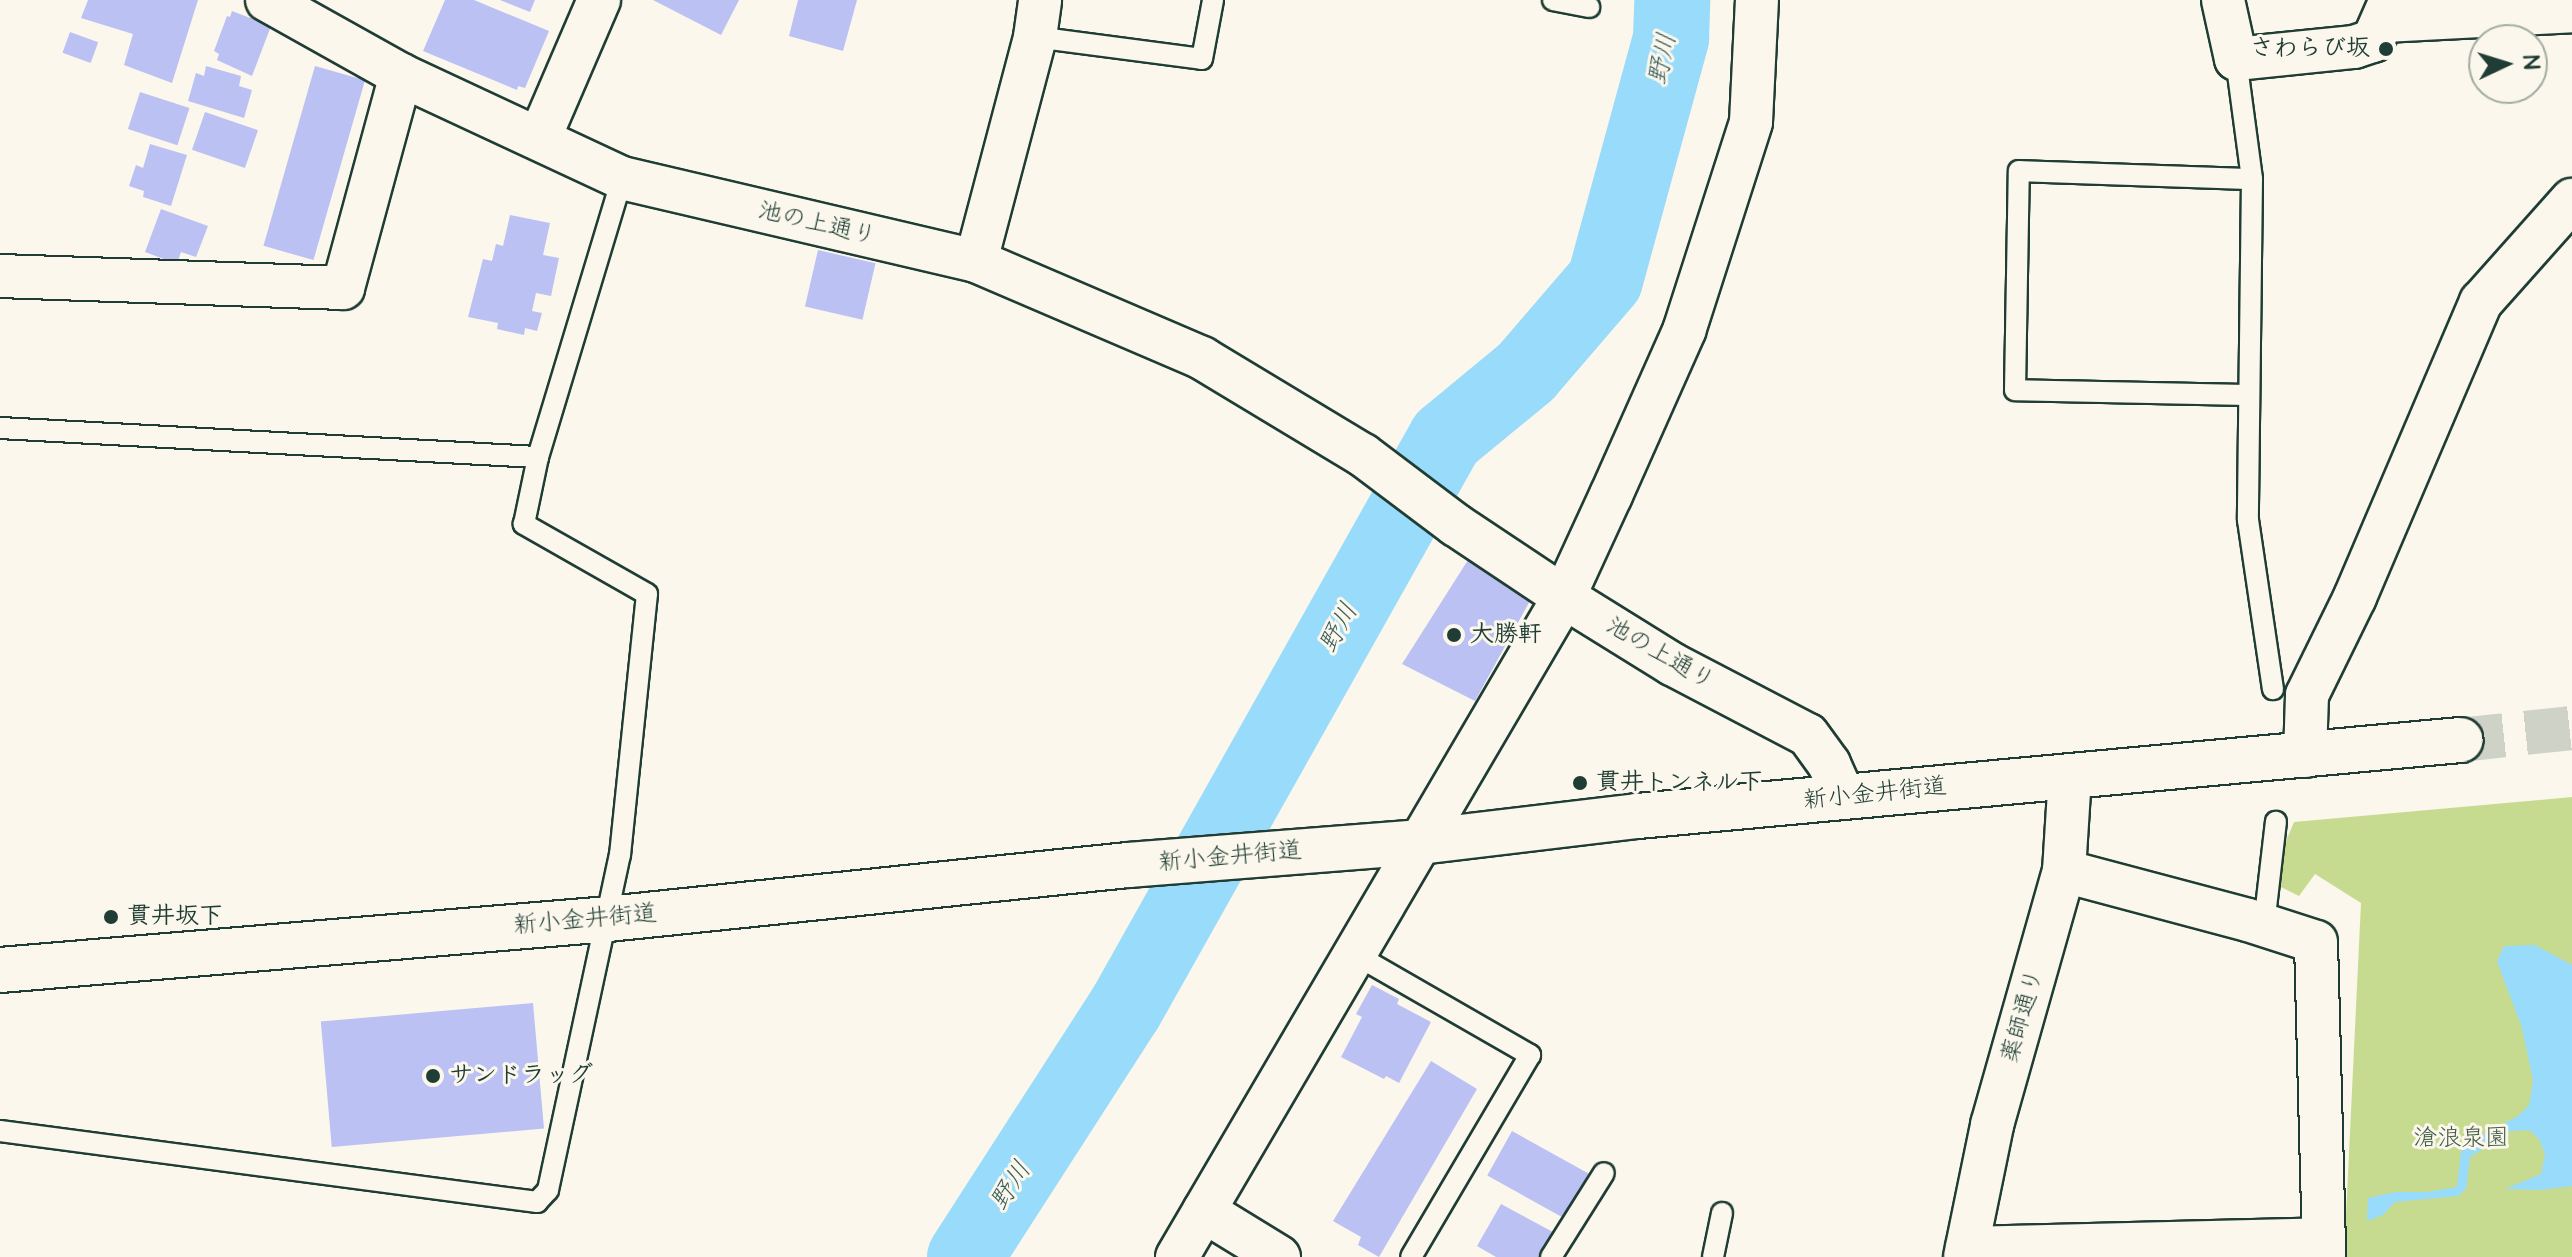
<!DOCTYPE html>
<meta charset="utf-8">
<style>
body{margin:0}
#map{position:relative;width:2572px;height:1257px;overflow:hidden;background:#fbf7ec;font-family:"Architects Daughter","Klee One",sans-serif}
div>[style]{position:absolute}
.green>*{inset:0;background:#c7db90}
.water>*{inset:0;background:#98dbfa}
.river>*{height:76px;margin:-38px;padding:0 38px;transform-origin:38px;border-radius:38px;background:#98dbfa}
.building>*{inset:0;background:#bbc1f3;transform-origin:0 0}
.secondary-tunnel>*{height:44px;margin-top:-22px;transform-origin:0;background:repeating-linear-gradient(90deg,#cfd2c7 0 44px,transparent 0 66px)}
.roads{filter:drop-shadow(2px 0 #1f3d34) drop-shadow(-2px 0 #1f3d34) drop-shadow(0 2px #1f3d34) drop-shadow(0 -2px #1f3d34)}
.service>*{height:20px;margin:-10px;padding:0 10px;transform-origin:10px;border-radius:10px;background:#fbf7ec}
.minor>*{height:42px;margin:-21px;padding:0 21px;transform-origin:21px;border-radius:21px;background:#fbf7ec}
.secondary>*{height:44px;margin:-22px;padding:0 22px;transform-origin:22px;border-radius:22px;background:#fbf7ec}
.dots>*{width:22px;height:22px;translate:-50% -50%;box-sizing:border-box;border:4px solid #fbf7ec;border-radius:50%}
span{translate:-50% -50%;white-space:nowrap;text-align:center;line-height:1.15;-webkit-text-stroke:6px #fbf7ec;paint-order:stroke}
.poi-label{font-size:24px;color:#1f3d34;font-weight:700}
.right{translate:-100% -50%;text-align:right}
.left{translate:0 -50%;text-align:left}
.street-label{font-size:24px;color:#1f3d34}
.park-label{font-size:24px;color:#415d46}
.water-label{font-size:26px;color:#375d5c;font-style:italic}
.north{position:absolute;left:2468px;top:24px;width:80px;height:80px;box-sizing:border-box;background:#fbf7ec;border:2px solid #a3ada2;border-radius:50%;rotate:86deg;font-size:22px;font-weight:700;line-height:32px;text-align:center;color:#1f3d34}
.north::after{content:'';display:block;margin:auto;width:28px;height:36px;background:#1f3d34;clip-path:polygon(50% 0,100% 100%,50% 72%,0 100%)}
</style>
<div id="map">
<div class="green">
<div style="clip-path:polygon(2572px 797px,2572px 1257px,2344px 1257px,2361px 903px,2315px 874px,2299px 896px,2269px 881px,2294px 822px)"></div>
</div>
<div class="water">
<div style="clip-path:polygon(2535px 945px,2572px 965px,2572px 1186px,2541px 1190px,2505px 1189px,2541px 1174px,2545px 1154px,2539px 1139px,2529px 1130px,2511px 1131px,2470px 1157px,2466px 1189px,2458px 1196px,2395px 1202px,2383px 1215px,2367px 1221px,2368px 1198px,2395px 1192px,2427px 1192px,2457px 1187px,2461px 1152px,2469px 1142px,2518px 1116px,2529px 1105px,2533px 1081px,2522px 1028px,2497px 961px,2504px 946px)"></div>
</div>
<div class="river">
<div style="left:965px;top:1257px;width:295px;rotate:-57.2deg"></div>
<div style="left:1125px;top:1009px;width:655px;rotate:-60.66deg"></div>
<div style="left:1446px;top:438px;width:104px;rotate:-39.5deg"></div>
<div style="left:1526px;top:372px;width:121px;rotate:-49.3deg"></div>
<div style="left:1605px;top:280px;width:251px;rotate:-74.7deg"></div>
<div style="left:1671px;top:38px;width:38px;rotate:-88deg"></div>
</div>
<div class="building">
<div style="clip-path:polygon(88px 0,198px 0,172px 83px,124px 65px,133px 34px,81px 18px)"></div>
<div style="clip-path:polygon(445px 0,474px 0,549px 31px,525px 88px,518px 86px,517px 90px,423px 51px)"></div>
<div style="clip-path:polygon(500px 0,535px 0,530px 12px)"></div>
<div style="clip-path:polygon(653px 0,739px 0,721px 35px)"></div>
<div style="clip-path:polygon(798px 0,857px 0,843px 51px,789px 36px)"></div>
<div style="clip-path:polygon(232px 11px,271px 26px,252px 76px,217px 60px,219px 54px,214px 51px,227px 16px,230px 17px)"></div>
<div style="left:70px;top:32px;width:30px;height:22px;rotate:20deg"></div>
<div style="clip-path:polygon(206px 66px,241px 76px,239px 86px,252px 90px,244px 118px,188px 101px,196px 73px,204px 76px)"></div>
<div style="left:315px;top:66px;width:52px;height:187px;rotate:16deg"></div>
<div style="left:140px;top:92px;width:52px;height:39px;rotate:18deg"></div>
<div style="left:205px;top:112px;width:56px;height:40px;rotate:19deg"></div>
<div style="clip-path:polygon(150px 144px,187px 155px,171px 206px,143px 197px,144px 191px,129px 186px,136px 165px,143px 168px)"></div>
<div style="clip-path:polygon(161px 209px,208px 226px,196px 257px,181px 252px,177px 264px,145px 252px)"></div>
<div style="clip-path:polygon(510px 215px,550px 223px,543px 255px,559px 258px,551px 296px,536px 293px,532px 311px,542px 313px,537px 331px,525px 328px,524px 335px,497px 329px,498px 323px,468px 317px,483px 259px,492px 261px,496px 244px,503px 246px)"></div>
<div style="left:818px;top:250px;width:59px;height:58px;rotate:13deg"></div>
<div style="clip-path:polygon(1468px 560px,1531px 599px,1475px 701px,1402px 664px)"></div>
<div style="clip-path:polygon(1372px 985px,1399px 999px,1397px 1004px,1431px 1022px,1399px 1083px,1386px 1076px,1384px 1079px,1341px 1057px,1362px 1017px,1356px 1014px)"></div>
<div style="left:533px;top:1003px;width:126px;height:213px;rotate:85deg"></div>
<div style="clip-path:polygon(1431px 1061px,1477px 1089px,1379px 1257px,1358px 1245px,1361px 1237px,1333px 1221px)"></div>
<div style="left:1512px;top:1131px;width:88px;height:51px;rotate:29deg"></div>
<div style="clip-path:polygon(1501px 1204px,1553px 1232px,1539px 1257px,1496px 1257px,1477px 1246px)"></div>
</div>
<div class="secondary-tunnel">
<div style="left:2460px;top:740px;width:113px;rotate:-6.1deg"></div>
</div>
<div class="roads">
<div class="service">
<div style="left:1553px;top:0;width:37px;rotate:11deg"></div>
<div style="left:1035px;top:37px;width:168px;rotate:7.5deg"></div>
<div style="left:1202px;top:59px;width:60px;rotate:-79.4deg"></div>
<div style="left:2236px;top:59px;width:121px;rotate:82.4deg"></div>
<div style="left:2252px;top:179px;width:341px;rotate:90.7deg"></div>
<div style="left:2248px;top:520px;width:171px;rotate:81.6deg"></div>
<div style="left:2249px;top:395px;width:234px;rotate:-178.8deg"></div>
<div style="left:2015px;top:390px;width:219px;rotate:-89deg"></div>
<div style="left:2019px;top:171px;width:233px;rotate:2deg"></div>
<div style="left:0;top:428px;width:539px;rotate:3.09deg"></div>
<div style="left:2264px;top:925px;width:104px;rotate:-83.4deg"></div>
<div style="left:1356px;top:955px;width:201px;rotate:29.9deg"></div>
<div style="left:1530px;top:1055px;width:234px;rotate:120.5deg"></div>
<div style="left:0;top:1131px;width:542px;rotate:7.53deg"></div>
<div style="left:537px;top:1202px;width:16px;rotate:-47deg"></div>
<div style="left:548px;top:1190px;width:343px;rotate:-77.9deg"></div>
<div style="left:620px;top:855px;width:262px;rotate:-84.1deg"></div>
<div style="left:647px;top:594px;width:142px;rotate:-150.4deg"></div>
<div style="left:524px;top:524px;width:68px;rotate:-78.2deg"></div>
<div style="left:538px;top:457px;width:291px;rotate:-73.2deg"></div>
<div style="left:1551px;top:1257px;width:99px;rotate:-57.8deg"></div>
<div style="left:1713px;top:1257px;width:45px;rotate:-78.4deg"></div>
</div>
<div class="minor">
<div style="left:267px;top:0;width:154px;rotate:29.2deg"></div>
<div style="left:401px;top:75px;width:244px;rotate:25deg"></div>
<div style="left:622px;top:178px;width:364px;rotate:13.2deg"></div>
<div style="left:976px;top:261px;width:246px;rotate:23.2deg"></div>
<div style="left:1202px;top:358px;width:188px;rotate:31.1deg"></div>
<div style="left:1363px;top:455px;width:116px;rotate:37deg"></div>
<div style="left:1456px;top:525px;width:130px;rotate:33.7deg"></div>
<div style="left:1564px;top:597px;width:127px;rotate:31.8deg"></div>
<div style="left:1672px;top:664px;width:153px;rotate:27.6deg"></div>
<div style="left:1808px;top:735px;width:36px;rotate:54deg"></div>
<div style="left:1829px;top:764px;width:36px;rotate:66deg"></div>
<div style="left:2223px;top:0;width:60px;rotate:77.6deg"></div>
<div style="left:2236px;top:59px;width:119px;rotate:-5.8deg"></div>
<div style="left:2354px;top:47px;width:20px;rotate:-18deg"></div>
<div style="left:2373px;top:41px;width:45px;rotate:-66.3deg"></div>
<div style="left:2384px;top:21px;width:188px;rotate:-3deg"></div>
<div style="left:540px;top:137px;width:149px;rotate:-66.7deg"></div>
<div style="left:976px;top:261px;width:232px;rotate:-75.2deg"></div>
<div style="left:1035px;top:37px;width:37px;rotate:-82deg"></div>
<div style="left:0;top:276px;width:343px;rotate:2deg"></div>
<div style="left:343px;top:288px;width:221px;rotate:-74.8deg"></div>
<div style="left:2305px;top:756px;width:61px;rotate:-88.1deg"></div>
<div style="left:2307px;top:695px;width:109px;rotate:-63.9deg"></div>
<div style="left:2355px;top:597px;width:321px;rotate:-66.9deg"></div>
<div style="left:2481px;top:302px;width:137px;rotate:-48.3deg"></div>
<div style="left:2064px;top:871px;width:190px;rotate:14.9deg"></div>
<div style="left:2248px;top:920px;width:71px;rotate:17.9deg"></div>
<div style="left:2316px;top:942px;width:315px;rotate:88.5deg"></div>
<div style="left:1204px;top:1211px;width:88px;rotate:31.5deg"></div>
<div style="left:1967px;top:1248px;width:356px;rotate:-1.4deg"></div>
<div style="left:1177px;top:1257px;width:765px;rotate:-59.61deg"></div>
<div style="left:1564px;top:597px;width:112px;rotate:-65.3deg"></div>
<div style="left:1611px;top:495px;width:180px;rotate:-66deg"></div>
<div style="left:1684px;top:331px;width:219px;rotate:-72.2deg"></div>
<div style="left:1751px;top:122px;width:122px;rotate:-87.2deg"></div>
<div style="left:1965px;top:1257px;width:135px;rotate:-78.4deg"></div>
<div style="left:1992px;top:1125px;width:264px;rotate:-74.2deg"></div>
<div style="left:2064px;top:871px;width:96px;rotate:-86.4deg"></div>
</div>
<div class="secondary">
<div style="left:0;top:970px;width:610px;rotate:-4.79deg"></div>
<div style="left:608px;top:919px;width:523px;rotate:-5.93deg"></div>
<div style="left:1128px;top:865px;width:292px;rotate:-4.5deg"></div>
<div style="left:1419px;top:842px;width:221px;rotate:-6.8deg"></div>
<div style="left:1638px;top:816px;width:826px;rotate:-5.28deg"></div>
</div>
</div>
<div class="dots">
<div style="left:2386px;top:49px;background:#1f3d34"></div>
<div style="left:1454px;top:635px;background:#1f3d34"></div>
<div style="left:1580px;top:783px;background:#1f3d34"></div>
<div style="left:111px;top:917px;background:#1f3d34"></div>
<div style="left:433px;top:1076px;background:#1f3d34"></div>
</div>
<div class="poi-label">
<span class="right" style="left:2370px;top:49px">さわらび坂</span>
<span class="left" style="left:1470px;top:635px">大勝軒</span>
<span class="left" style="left:1596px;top:783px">貫井トンネル下</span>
<span class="left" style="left:127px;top:917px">貫井坂下</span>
<span class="left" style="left:449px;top:1076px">サンドラッグ</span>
</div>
<div class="street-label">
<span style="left:817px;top:224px;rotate:13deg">池の上通り</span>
<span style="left:1660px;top:654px;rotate:30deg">池の上通り</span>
<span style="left:1875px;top:794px;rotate:-6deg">新小金井街道</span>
<span style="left:1230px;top:857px;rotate:-5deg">新小金井街道</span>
<span style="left:585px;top:920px;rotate:-5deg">新小金井街道</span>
<span style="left:2023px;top:1016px;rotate:-74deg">薬師通り</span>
</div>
<div class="park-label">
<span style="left:2461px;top:1139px">滄浪泉園</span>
</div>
<div class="water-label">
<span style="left:1663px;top:59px;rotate:-78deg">野川</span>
<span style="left:1339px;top:628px;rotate:-61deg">野川</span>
<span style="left:1011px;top:1186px;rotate:-57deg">野川</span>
</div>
<div class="north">N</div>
</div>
